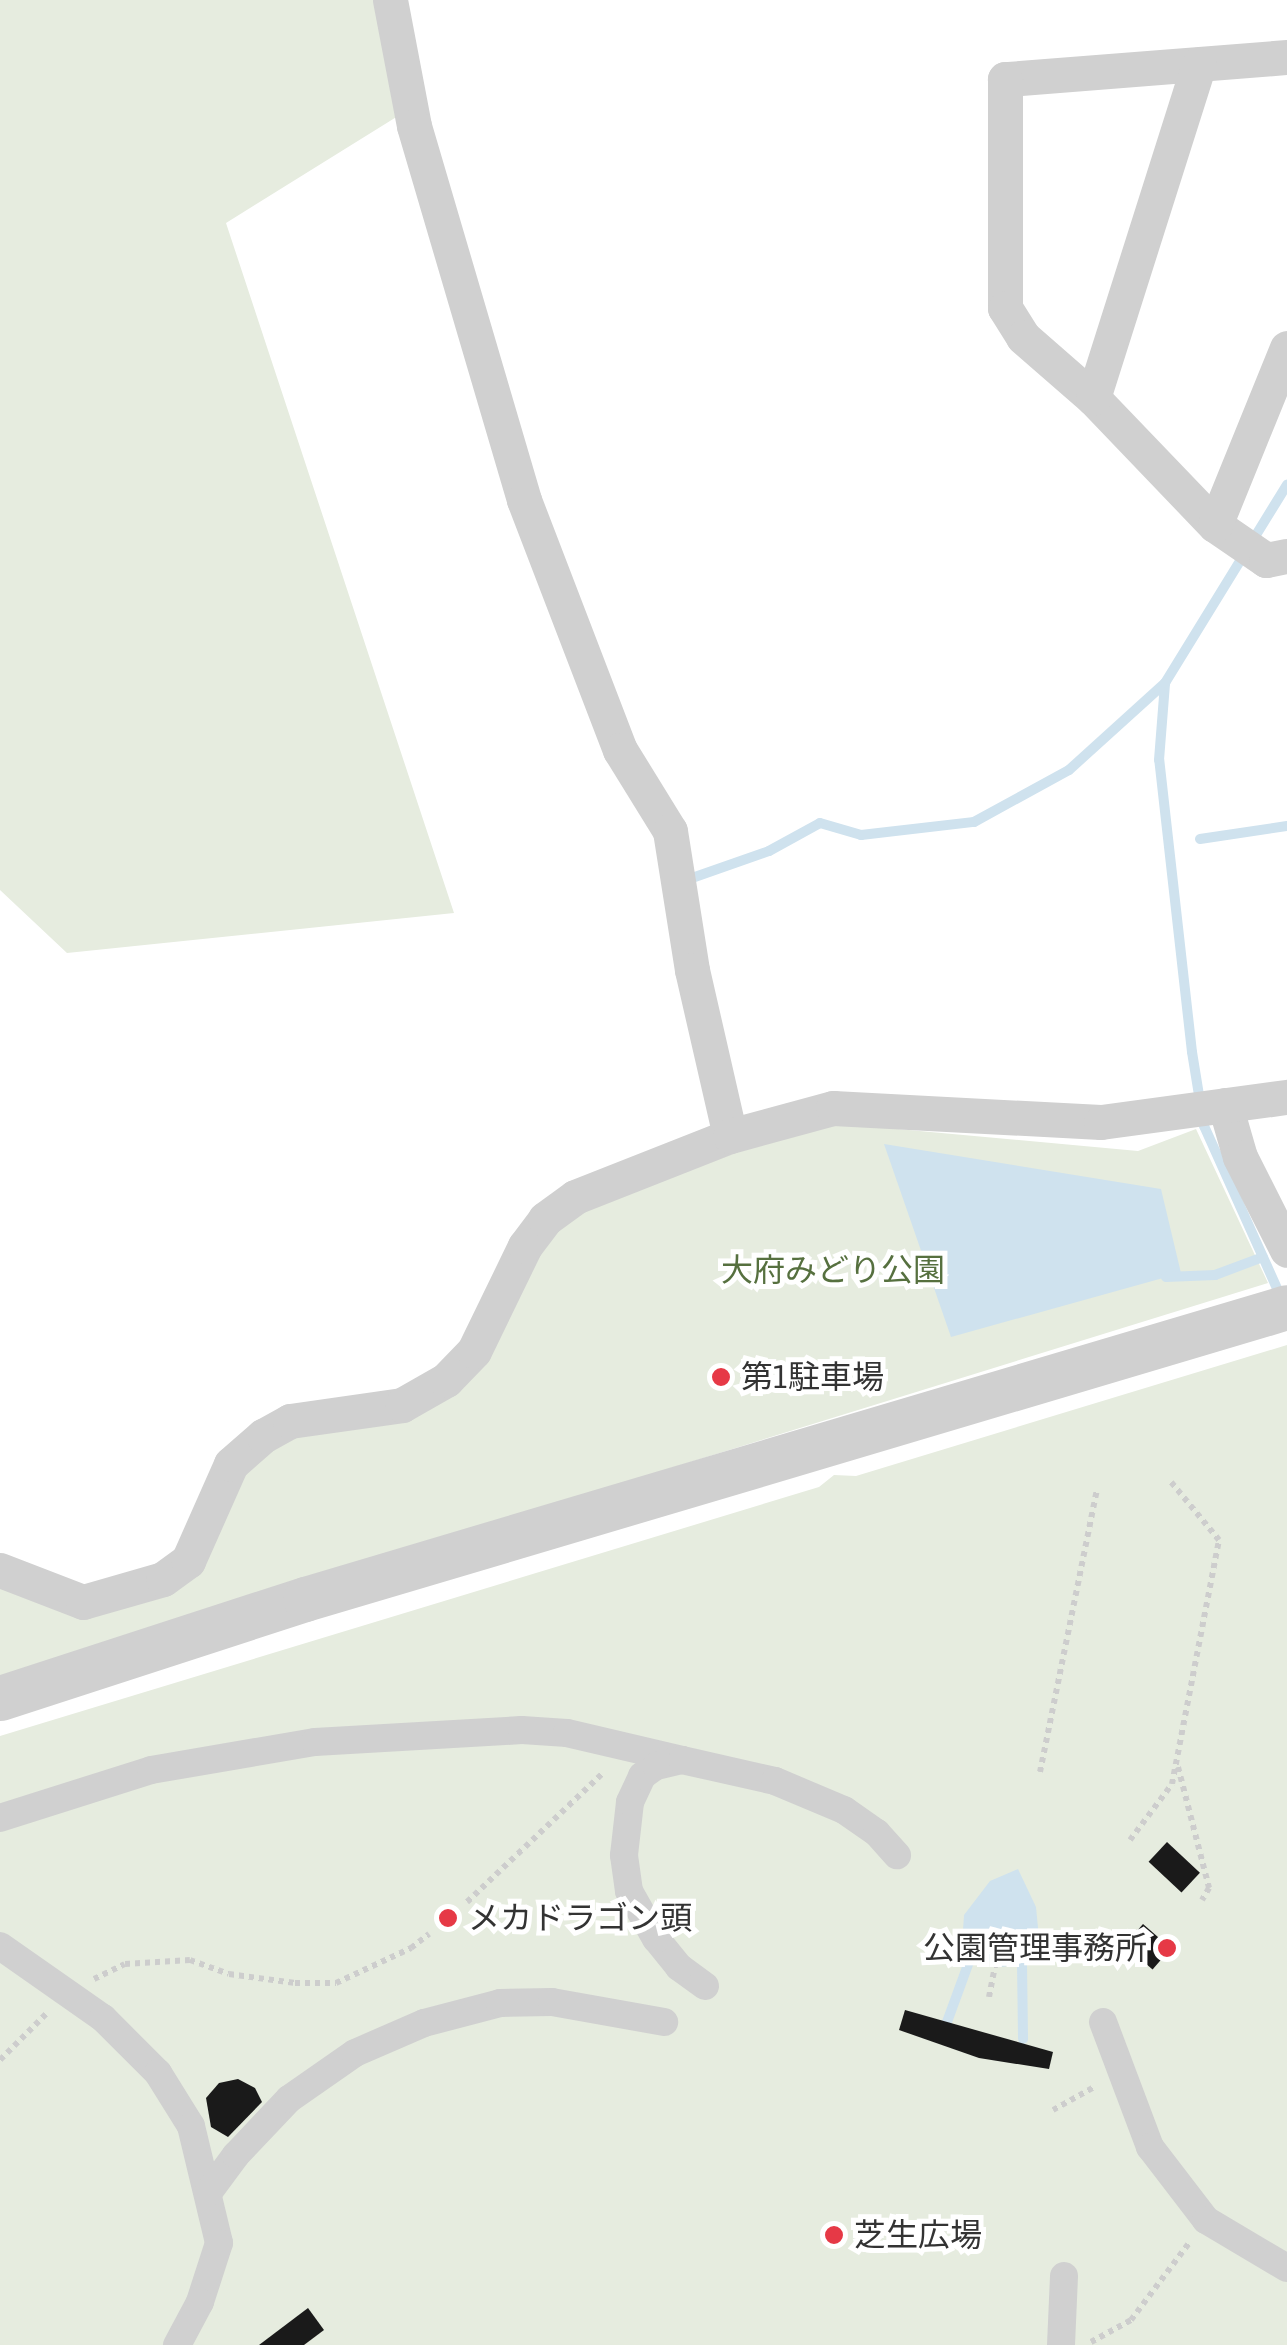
<!DOCTYPE html>
<meta charset="utf-8">
<style>
body{margin:0}
#map{position:relative;width:1287px;height:2345px;overflow:hidden;background:#fff;font-family:"Asap Condensed","Noto Sans JP",sans-serif}
div>[style]{position:absolute}
.green>*{inset:0;background:#e6ecdf}
.water>*{inset:0;background:#cfe2ee}
.stream>*{height:10px;margin:-5px;padding:0 5px;transform-origin:5px;border-radius:5px;background:#cfe2ee}
.building>*{inset:0;background:#1a1a1a;transform-origin:0 0}
.path>*{height:6px;margin-top:-3px;transform-origin:0;background:repeating-linear-gradient(90deg,#cdcdcd 0 5px,transparent 0 10px)}
.pedestrian>*{height:28px;margin:-14px;padding:0 14px;transform-origin:14px;border-radius:14px;background:#d0d0d0}
.minor>*{height:35px;margin:-17.5px;padding:0 17.5px;transform-origin:17.5px;border-radius:17.5px;background:#d0d0d0}
.tertiary>*{height:45px;margin:-22.5px;padding:0 22.5px;transform-origin:22.5px;border-radius:22.5px;background:#d0d0d0}
.dots>*{width:28px;height:28px;translate:-50% -50%;box-sizing:border-box;border:5px solid #fff;border-radius:50%}
span{translate:-50% -50%;white-space:nowrap;text-align:center;line-height:1.15;-webkit-text-stroke:10px #fff;paint-order:stroke}
.park-label{font-size:32px;color:#56703f}
.poi-label{font-size:32px;color:#333}
.left{translate:0 -50%;text-align:left}
.right{translate:-100% -50%;text-align:right}
</style>
<div id="map">
<div class="green">
<div style="clip-path:polygon(0 0,380px 0,398px 116px,226px 223px,454px 913px,67px 953px,0 890px)"></div>
<div style="clip-path:polygon(843px 1124px,1138px 1151px,1196px 1129px,1268px 1283px,0 1676px,0 1584px,83px 1613px,189px 1582px,242px 1465px,271px 1441px,409px 1415px,539px 1250px,575px 1212px,805px 1127px)"></div>
<div style="clip-path:polygon(1287px 1345px,1287px 2345px,0 2345px,0 1736px,819px 1487px,834px 1475px,856px 1476px)"></div>
</div>
<div class="water">
<div style="clip-path:polygon(884px 1144px,1161px 1189px,1181px 1273px,951px 1337px)"></div>
<div style="clip-path:polygon(1018px 1869px,1036px 1907px,1040px 1948px,1022px 1964px,1001px 1967px,972px 1951px,963px 1930px,964px 1915px,990px 1881px)"></div>
</div>
<div class="stream">
<div style="left:1200px;top:839px;width:88px;rotate:-8.5deg"></div>
<div style="left:692px;top:878px;width:82px;rotate:-19.3deg"></div>
<div style="left:769px;top:851px;width:58px;rotate:-28.8deg"></div>
<div style="left:820px;top:823px;width:43px;rotate:16.3deg"></div>
<div style="left:861px;top:835px;width:114px;rotate:-6.6deg"></div>
<div style="left:974px;top:822px;width:108px;rotate:-28.7deg"></div>
<div style="left:1069px;top:770px;width:130px;rotate:-42.2deg"></div>
<div style="left:1166px;top:1277px;width:49px;rotate:-2.3deg"></div>
<div style="left:1215px;top:1275px;width:51px;rotate:-20.6deg"></div>
<div style="left:1280px;top:1295px;width:185px;rotate:-114.2deg"></div>
<div style="left:1204px;top:1126px;width:75px;rotate:-99.2deg"></div>
<div style="left:1192px;top:1052px;width:294px;rotate:-96.4deg"></div>
<div style="left:1159px;top:760px;width:77px;rotate:-85.5deg"></div>
<div style="left:1165px;top:683px;width:233px;rotate:-58.4deg"></div>
<div style="left:1022px;top:1964px;width:75px;rotate:89.2deg"></div>
<div style="left:947px;top:2022px;width:76px;rotate:-69.9deg"></div>
</div>
<div class="building">
<div style="left:1167px;top:1842px;width:45px;height:27px;rotate:43deg"></div>
<div style="left:1143px;top:1924px;width:37px;height:28px;rotate:41deg"></div>
<div style="clip-path:polygon(905px 2010px,1053px 2052px,1049px 2069px,979px 2058px,899px 2030px)"></div>
<div style="clip-path:polygon(238px 2079px,255px 2088px,262px 2102px,228px 2137px,211px 2127px,206px 2098px,219px 2083px)"></div>
<div style="clip-path:polygon(308px 2308px,324px 2330px,304px 2345px,259px 2345px)"></div>
</div>
<div class="path">
<div style="left:1178px;top:1767px;width:125px;rotate:75.6deg"></div>
<div style="left:1209px;top:1888px;width:14px;rotate:120deg"></div>
<div style="left:1040px;top:1772px;width:288px;rotate:-78.6deg"></div>
<div style="left:1130px;top:1840px;width:70px;rotate:-53.1deg"></div>
<div style="left:1172px;top:1784px;width:248px;rotate:-79.1deg"></div>
<div style="left:1219px;top:1540px;width:75px;rotate:-129.6deg"></div>
<div style="left:467px;top:1902px;width:189px;rotate:-43.5deg"></div>
<div style="left:94px;top:1979px;width:34px;rotate:-26deg"></div>
<div style="left:125px;top:1964px;width:65px;rotate:-3.5deg"></div>
<div style="left:190px;top:1960px;width:41px;rotate:19.7deg"></div>
<div style="left:229px;top:1974px;width:67px;rotate:7.8deg"></div>
<div style="left:295px;top:1983px;width:41px"></div>
<div style="left:336px;top:1983px;width:83px;rotate:-25deg"></div>
<div style="left:411px;top:1948px;width:23px;rotate:-38deg"></div>
<div style="left:989px;top:1997px;width:33px;rotate:-79deg"></div>
<div style="left:0;top:2060px;width:68px;rotate:-45deg"></div>
<div style="left:1053px;top:2110px;width:49px;rotate:-29.2deg"></div>
<div style="left:1091px;top:2342px;width:46px;rotate:-28.8deg"></div>
<div style="left:1131px;top:2320px;width:96px;rotate:-53deg"></div>
</div>
<div class="pedestrian">
<div style="left:0;top:1818px;width:158px;rotate:-17.6deg"></div>
<div style="left:151px;top:1770px;width:166px;rotate:-9.7deg"></div>
<div style="left:315px;top:1742px;width:207px;rotate:-3.3deg"></div>
<div style="left:522px;top:1730px;width:45px;rotate:3.8deg"></div>
<div style="left:567px;top:1733px;width:118px;rotate:13.2deg"></div>
<div style="left:0;top:1946px;width:126px;rotate:35deg"></div>
<div style="left:103px;top:2018px;width:78px;rotate:45deg"></div>
<div style="left:158px;top:2073px;width:62px;rotate:58.1deg"></div>
<div style="left:191px;top:2126px;width:120px;rotate:76.5deg"></div>
<div style="left:219px;top:2243px;width:62px;rotate:107.9deg"></div>
<div style="left:200px;top:2302px;width:49px;rotate:118.1deg"></div>
<div style="left:705px;top:1986px;width:32px;rotate:-144deg"></div>
<div style="left:679px;top:1967px;width:36px;rotate:-129deg"></div>
<div style="left:656px;top:1939px;width:55px;rotate:-119.4deg"></div>
<div style="left:629px;top:1891px;width:36px;rotate:-98deg"></div>
<div style="left:624px;top:1855px;width:53px;rotate:-83.5deg"></div>
<div style="left:630px;top:1802px;width:29px;rotate:-65deg"></div>
<div style="left:642px;top:1776px;width:17px;rotate:-36deg"></div>
<div style="left:656px;top:1766px;width:27px;rotate:-13deg"></div>
<div style="left:682px;top:1760px;width:95px;rotate:12.7deg"></div>
<div style="left:775px;top:1781px;width:75px;rotate:22.8deg"></div>
<div style="left:844px;top:1810px;width:40px;rotate:34.9deg"></div>
<div style="left:877px;top:1833px;width:30px;rotate:48deg"></div>
<div style="left:1103px;top:2022px;width:134px;rotate:69.4deg"></div>
<div style="left:1150px;top:2147px;width:92px;rotate:52.5deg"></div>
<div style="left:1206px;top:2220px;width:94px;rotate:30.7deg"></div>
<div style="left:208px;top:2193px;width:47px;rotate:-53.6deg"></div>
<div style="left:236px;top:2155px;width:77px;rotate:-46.6deg"></div>
<div style="left:289px;top:2099px;width:80px;rotate:-34.9deg"></div>
<div style="left:355px;top:2053px;width:75px;rotate:-23.5deg"></div>
<div style="left:424px;top:2023px;width:79px;rotate:-14.7deg"></div>
<div style="left:500px;top:2003px;width:52px;rotate:-1.1deg"></div>
<div style="left:552px;top:2002px;width:114px;rotate:10.1deg"></div>
<div style="left:1061px;top:2345px;width:69px;rotate:-87.5deg"></div>
</div>
<div class="minor">
<div style="left:390px;top:0;width:128px;rotate:79.2deg"></div>
<div style="left:414px;top:126px;width:390px;rotate:73.6deg"></div>
<div style="left:524px;top:500px;width:268px;rotate:69deg"></div>
<div style="left:620px;top:750px;width:95px;rotate:58.3deg"></div>
<div style="left:670px;top:831px;width:141px;rotate:81deg"></div>
<div style="left:692px;top:970px;width:170px;rotate:77.1deg"></div>
<div style="left:1287px;top:57px;width:283px;rotate:175.5deg"></div>
<div style="left:1005px;top:79px;width:229px;rotate:90deg"></div>
<div style="left:1005px;top:308px;width:34px;rotate:58deg"></div>
<div style="left:1023px;top:337px;width:93px;rotate:41.1deg"></div>
<div style="left:1093px;top:398px;width:176px;rotate:46.2deg"></div>
<div style="left:1215px;top:525px;width:62px;rotate:34.5deg"></div>
<div style="left:1266px;top:560px;width:21px;rotate:-11deg"></div>
<div style="left:1093px;top:398px;width:350px;rotate:-72.4deg"></div>
<div style="left:1215px;top:525px;width:191px;rotate:-67.9deg"></div>
<div style="left:1225px;top:1105px;width:54px;rotate:73.9deg"></div>
<div style="left:1240px;top:1157px;width:104px;rotate:63.2deg"></div>
<div style="left:0;top:1570px;width:89px;rotate:21.1deg"></div>
<div style="left:83px;top:1602px;width:83px;rotate:-16deg"></div>
<div style="left:163px;top:1579px;width:31px;rotate:-36deg"></div>
<div style="left:188px;top:1561px;width:106px;rotate:-66.1deg"></div>
<div style="left:231px;top:1464px;width:43px;rotate:-41.2deg"></div>
<div style="left:263px;top:1436px;width:31px;rotate:-29deg"></div>
<div style="left:290px;top:1421px;width:113px;rotate:-8.1deg"></div>
<div style="left:402px;top:1405px;width:51px;rotate:-29.6deg"></div>
<div style="left:446px;top:1380px;width:40px;rotate:-46deg"></div>
<div style="left:474px;top:1351px;width:117px;rotate:-64.1deg"></div>
<div style="left:525px;top:1246px;width:34px;rotate:-53deg"></div>
<div style="left:545px;top:1219px;width:37px;rotate:-36deg"></div>
<div style="left:575px;top:1197px;width:167px;rotate:-21.5deg"></div>
<div style="left:730px;top:1136px;width:107px;rotate:-15.2deg"></div>
<div style="left:833px;top:1108px;width:268px;rotate:3deg"></div>
<div style="left:1101px;top:1122px;width:188px;rotate:-7.7deg"></div>
</div>
<div class="tertiary">
<div style="left:0;top:1698px;width:321px;rotate:-18deg"></div>
<div style="left:305px;top:1599px;width:1024px;rotate:-16.56deg"></div>
</div>
<div class="dots">
<div style="left:721px;top:1377px;background:#e63946"></div>
<div style="left:448px;top:1918px;background:#e63946"></div>
<div style="left:1167px;top:1948px;background:#e63946"></div>
<div style="left:834px;top:2235px;background:#e63946"></div>
</div>
<div class="park-label">
<span style="left:833px;top:1270px">大府みどり公園</span>
</div>
<div class="poi-label">
<span class="left" style="left:741px;top:1377px">第1駐車場</span>
<span class="left" style="left:468px;top:1918px">メカドラゴン頭</span>
<span class="right" style="left:1147px;top:1948px">公園管理事務所</span>
<span class="left" style="left:854px;top:2235px">芝生広場</span>
</div>
</div>
